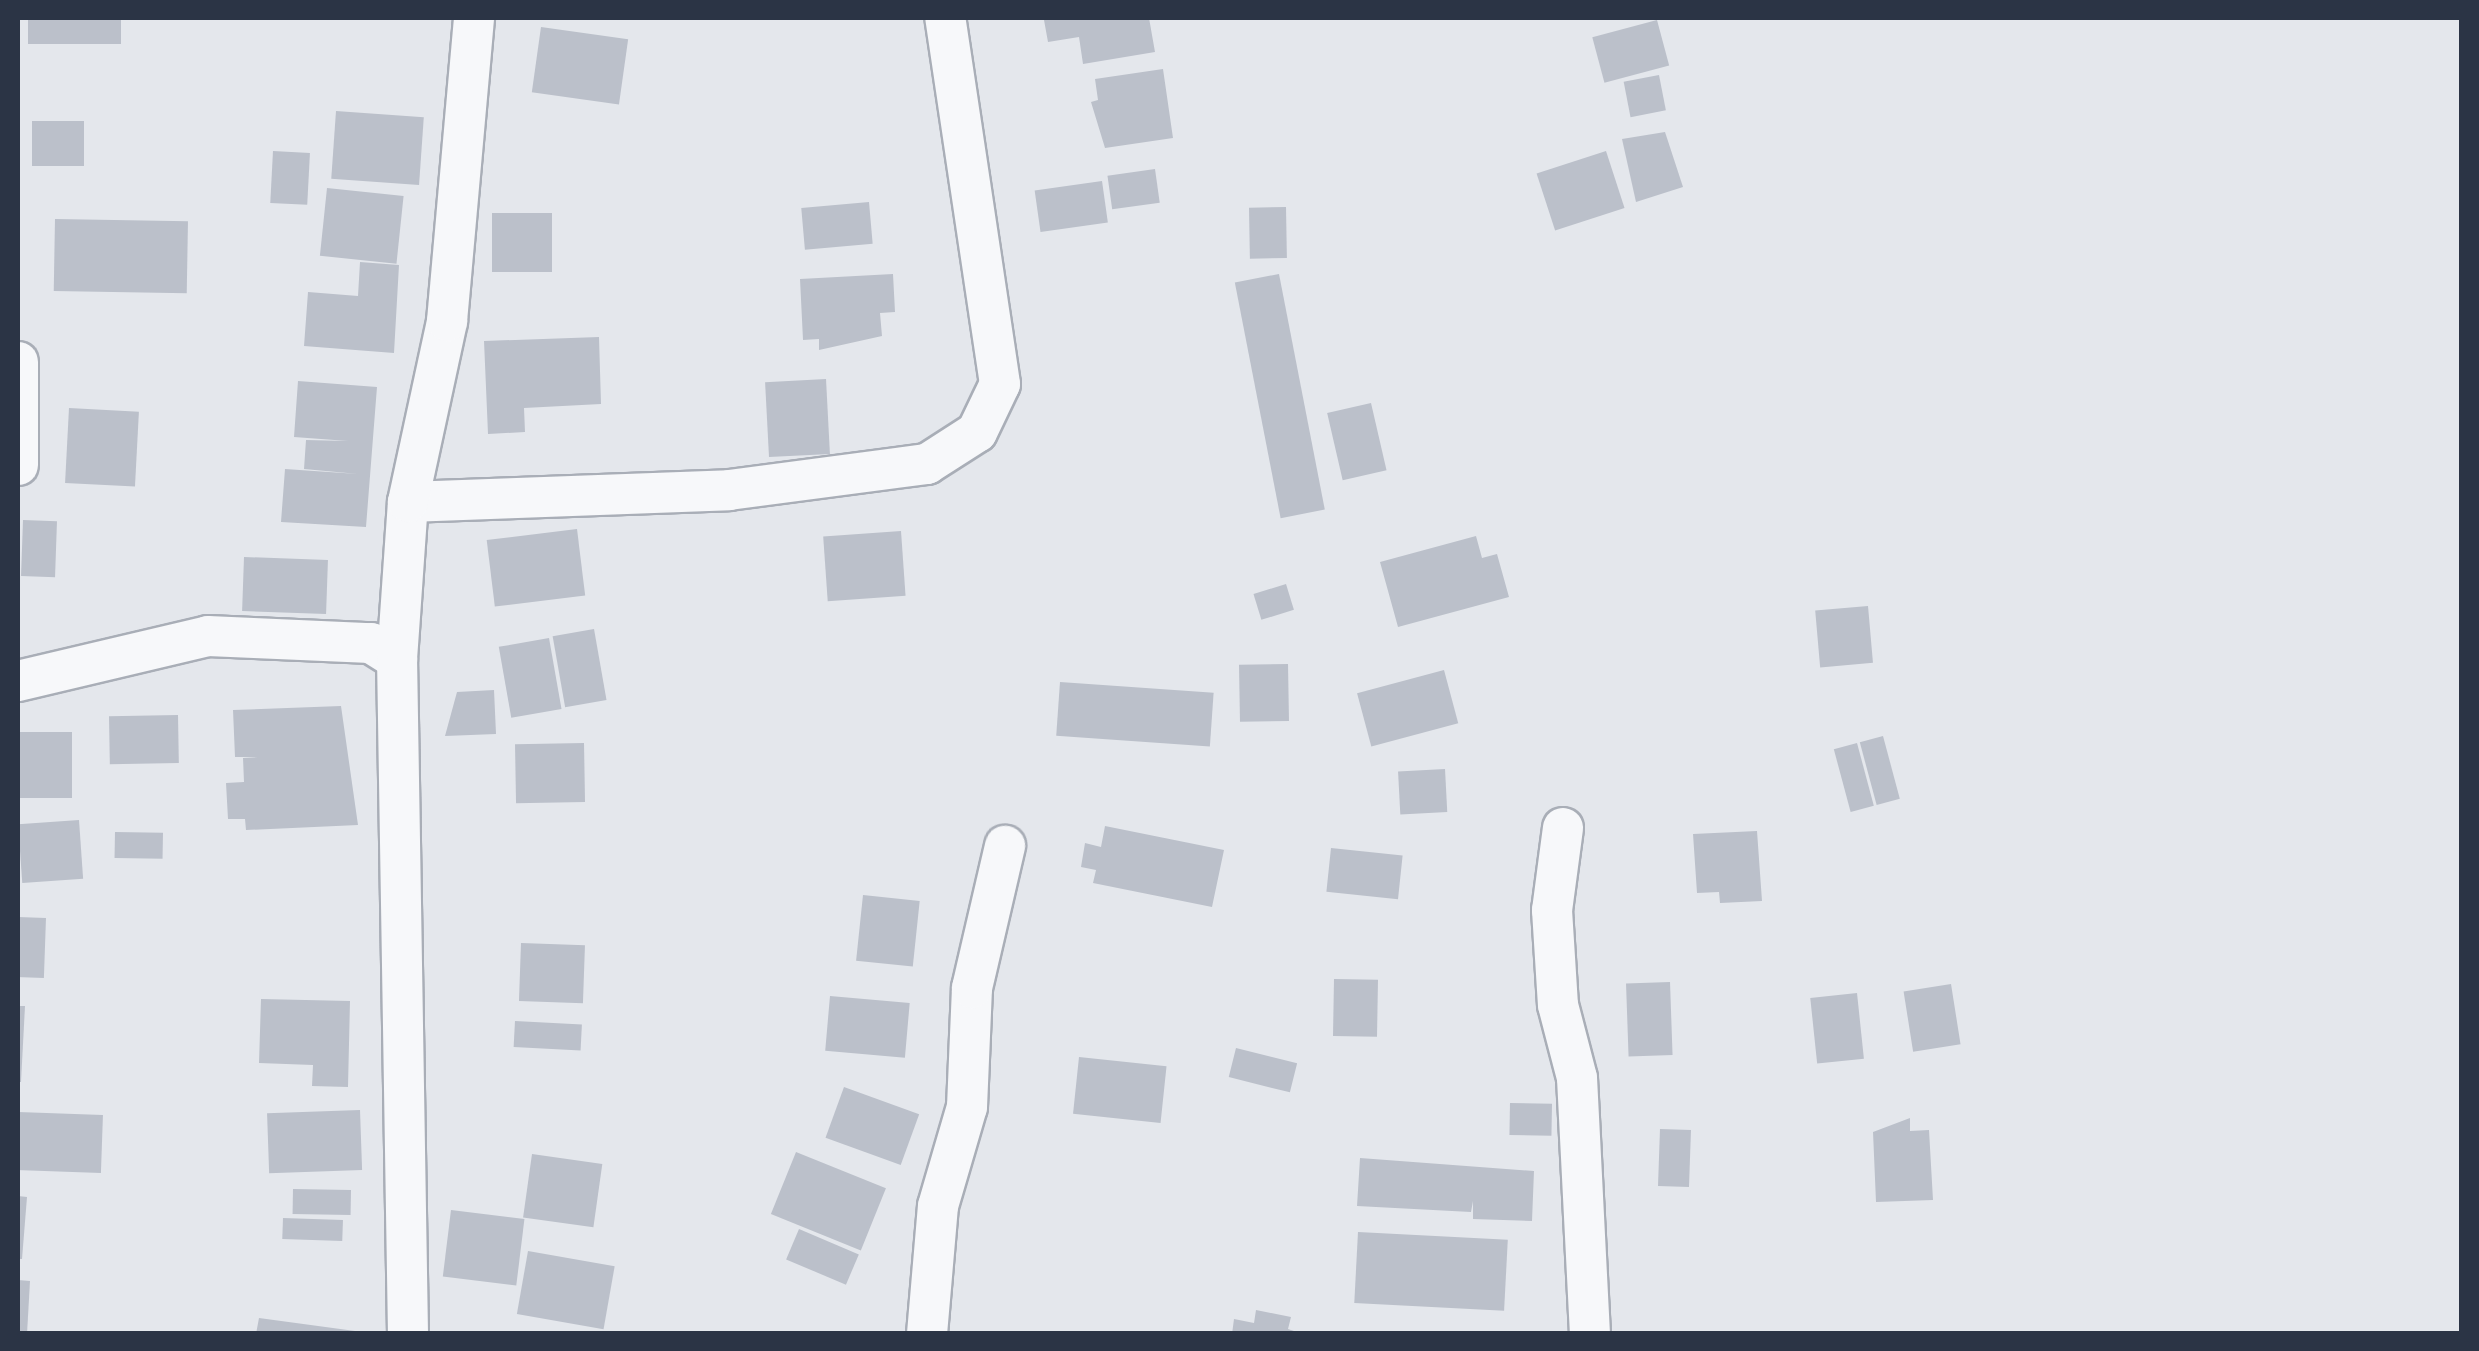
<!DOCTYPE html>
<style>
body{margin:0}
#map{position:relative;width:2479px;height:1351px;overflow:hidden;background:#e4e7ec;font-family:"Titillium Web",sans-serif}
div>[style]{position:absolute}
.building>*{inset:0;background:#bbc0ca;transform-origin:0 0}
.roads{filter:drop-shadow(2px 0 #a9aeb7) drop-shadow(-2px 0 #a9aeb7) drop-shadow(0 2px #a9aeb7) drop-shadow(0 -2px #a9aeb7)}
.minor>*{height:40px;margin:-20px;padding:0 20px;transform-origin:20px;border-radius:20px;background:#f7f8fa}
span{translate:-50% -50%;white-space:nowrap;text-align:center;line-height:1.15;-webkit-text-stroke:8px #f4f6f9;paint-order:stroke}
.frame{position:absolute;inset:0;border:20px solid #2b3445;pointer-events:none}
</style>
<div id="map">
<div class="building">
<div style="left:28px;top:18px;width:93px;height:26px"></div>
<div style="clip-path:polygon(1149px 18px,1155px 52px,1083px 64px,1079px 37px,1048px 42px,1044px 20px)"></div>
<div style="left:1657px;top:20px;width:47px;height:67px;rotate:75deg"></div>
<div style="left:541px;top:27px;width:88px;height:66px;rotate:8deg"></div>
<div style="clip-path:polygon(1163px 69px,1173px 138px,1105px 148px,1091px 102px,1098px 100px,1095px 79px)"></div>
<div style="left:1659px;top:75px;width:36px;height:36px;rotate:79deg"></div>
<div style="left:336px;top:111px;width:88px;height:68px;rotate:4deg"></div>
<div style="left:32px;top:121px;width:52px;height:45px"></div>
<div style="clip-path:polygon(1665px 132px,1683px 187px,1636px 202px,1622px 139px)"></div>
<div style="left:273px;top:151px;width:37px;height:52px;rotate:3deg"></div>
<div style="left:1606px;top:151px;width:60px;height:73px;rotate:72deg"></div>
<div style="left:1155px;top:169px;width:34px;height:48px;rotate:82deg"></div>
<div style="left:1102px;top:181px;width:42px;height:68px;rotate:82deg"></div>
<div style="left:327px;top:188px;width:77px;height:68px;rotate:6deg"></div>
<div style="left:869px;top:202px;width:42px;height:68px;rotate:85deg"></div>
<div style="left:1286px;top:207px;width:51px;height:37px;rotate:89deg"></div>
<div style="left:492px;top:213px;width:60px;height:59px"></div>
<div style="left:55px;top:219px;width:133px;height:72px;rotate:1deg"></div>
<div style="clip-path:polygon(360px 262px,399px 265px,394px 353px,304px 346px,308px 292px,358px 296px)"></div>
<div style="clip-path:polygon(893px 274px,895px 312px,880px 313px,882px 336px,819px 350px,819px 339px,803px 340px,800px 279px)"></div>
<div style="left:1279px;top:274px;width:240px;height:45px;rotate:79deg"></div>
<div style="clip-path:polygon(599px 337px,601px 404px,524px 408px,525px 432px,488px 434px,484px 341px)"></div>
<div style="left:826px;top:379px;width:75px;height:61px;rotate:87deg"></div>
<div style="clip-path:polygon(298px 381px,377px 387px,366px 527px,281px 522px,285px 469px,358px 474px,304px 469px,306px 440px,348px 441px,294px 437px)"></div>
<div style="left:1371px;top:403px;width:69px;height:45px;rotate:77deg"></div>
<div style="left:69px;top:408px;width:70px;height:75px;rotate:3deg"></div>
<div style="left:23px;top:520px;width:34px;height:56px;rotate:2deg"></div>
<div style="left:577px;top:529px;width:67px;height:91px;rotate:83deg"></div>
<div style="left:901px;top:531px;width:65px;height:78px;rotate:86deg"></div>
<div style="clip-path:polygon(1476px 536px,1482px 558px,1497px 554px,1509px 597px,1398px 627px,1380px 562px)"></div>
<div style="left:244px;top:557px;width:84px;height:54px;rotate:2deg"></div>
<div style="left:1286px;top:584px;width:27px;height:34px;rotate:73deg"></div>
<div style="left:1868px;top:606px;width:57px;height:53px;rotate:85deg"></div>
<div style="left:594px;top:629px;width:72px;height:42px;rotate:80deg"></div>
<div style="left:549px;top:638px;width:72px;height:51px;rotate:80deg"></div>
<div style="left:1288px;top:664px;width:57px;height:49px;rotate:89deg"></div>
<div style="left:1444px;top:670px;width:55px;height:90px;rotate:75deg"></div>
<div style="left:1060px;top:682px;width:154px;height:54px;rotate:4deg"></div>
<div style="clip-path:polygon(494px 690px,496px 734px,445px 736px,457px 692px)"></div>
<div style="clip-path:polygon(341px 706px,358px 825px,246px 830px,245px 819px,228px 819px,226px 783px,244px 782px,243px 758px,258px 757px,235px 757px,233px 710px)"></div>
<div style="left:178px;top:715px;width:48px;height:69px;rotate:89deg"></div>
<div style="left:18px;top:732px;width:54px;height:66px"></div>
<div style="left:1883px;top:736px;width:65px;height:24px;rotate:75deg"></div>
<div style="left:584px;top:743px;width:59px;height:69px;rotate:89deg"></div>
<div style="left:1857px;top:743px;width:65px;height:24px;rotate:75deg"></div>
<div style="left:1445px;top:769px;width:43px;height:47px;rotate:87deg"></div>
<div style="left:79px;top:820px;width:59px;height:61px;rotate:86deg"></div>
<div style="clip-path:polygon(1105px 826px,1224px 850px,1212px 907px,1093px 883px,1096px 870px,1081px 867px,1085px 843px,1101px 847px)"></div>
<div style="clip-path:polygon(1757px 831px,1762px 901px,1720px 903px,1719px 892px,1697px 893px,1693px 834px)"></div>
<div style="left:115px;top:832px;width:48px;height:26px;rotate:1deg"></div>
<div style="left:1331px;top:848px;width:72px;height:44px;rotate:6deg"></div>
<div style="left:863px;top:895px;width:57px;height:66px;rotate:6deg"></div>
<div style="left:18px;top:917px;width:28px;height:60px;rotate:2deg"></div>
<div style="left:521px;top:943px;width:64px;height:58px;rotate:2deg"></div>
<div style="left:1334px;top:979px;width:44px;height:57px;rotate:1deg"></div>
<div style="left:1670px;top:982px;width:73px;height:44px;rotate:88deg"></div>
<div style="left:1951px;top:984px;width:61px;height:48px;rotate:81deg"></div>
<div style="left:1857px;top:993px;width:66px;height:47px;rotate:84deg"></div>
<div style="left:830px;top:996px;width:80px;height:55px;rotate:5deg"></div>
<div style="clip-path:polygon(261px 999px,350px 1001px,348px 1087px,312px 1086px,313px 1065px,259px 1063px)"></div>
<div style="clip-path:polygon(18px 1006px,25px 1006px,21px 1082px,18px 1082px)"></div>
<div style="left:515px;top:1021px;width:67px;height:26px;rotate:3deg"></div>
<div style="left:1236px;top:1048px;width:63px;height:30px;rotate:14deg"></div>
<div style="left:1079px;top:1057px;width:88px;height:57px;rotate:6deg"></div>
<div style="left:844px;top:1087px;width:80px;height:54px;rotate:20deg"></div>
<div style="left:1510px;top:1103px;width:42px;height:32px;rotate:1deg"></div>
<div style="left:360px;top:1110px;width:60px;height:93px;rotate:88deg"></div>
<div style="left:18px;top:1112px;width:85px;height:58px;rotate:2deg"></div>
<div style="clip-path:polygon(1910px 1118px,1910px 1131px,1929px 1130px,1933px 1200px,1876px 1202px,1873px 1132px)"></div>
<div style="left:1660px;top:1129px;width:31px;height:57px;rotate:2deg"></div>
<div style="left:796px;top:1152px;width:97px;height:67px;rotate:22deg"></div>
<div style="left:532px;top:1154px;width:71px;height:64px;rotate:8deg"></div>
<div style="clip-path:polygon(1360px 1158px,1534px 1171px,1532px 1221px,1473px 1219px,1473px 1201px,1471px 1212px,1357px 1206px)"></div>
<div style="left:293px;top:1189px;width:58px;height:25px;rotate:1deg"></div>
<div style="clip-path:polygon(18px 1196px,27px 1197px,22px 1259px,18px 1259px)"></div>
<div style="left:451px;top:1210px;width:74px;height:67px;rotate:7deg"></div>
<div style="left:283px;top:1218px;width:60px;height:21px;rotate:2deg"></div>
<div style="left:799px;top:1229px;width:65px;height:33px;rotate:23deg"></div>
<div style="left:1358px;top:1232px;width:150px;height:71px;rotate:3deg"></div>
<div style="left:528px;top:1251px;width:88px;height:64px;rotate:10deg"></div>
<div style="clip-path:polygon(18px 1280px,30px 1281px,27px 1334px,18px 1334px)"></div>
<div style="clip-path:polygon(1256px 1310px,1291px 1317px,1288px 1329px,1303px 1334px,1232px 1334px,1234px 1319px,1254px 1323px)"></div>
<div style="clip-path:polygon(259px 1318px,355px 1331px,355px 1334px,256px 1334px)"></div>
</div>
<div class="roads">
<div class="minor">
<div style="left:18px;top:362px;width:103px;rotate:90deg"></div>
<div style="left:408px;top:502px;width:321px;rotate:-2.1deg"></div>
<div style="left:729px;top:490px;width:200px;rotate:-7.5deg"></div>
<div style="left:927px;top:464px;width:59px;rotate:-32.6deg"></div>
<div style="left:977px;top:432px;width:53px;rotate:-64.4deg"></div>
<div style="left:1000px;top:384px;width:370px;rotate:-98.5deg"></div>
<div style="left:18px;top:681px;width:195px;rotate:-13.3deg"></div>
<div style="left:208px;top:636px;width:163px;rotate:2.5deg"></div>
<div style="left:371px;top:643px;width:31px;rotate:32deg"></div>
<div style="left:1563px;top:828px;width:83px;rotate:97.6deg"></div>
<div style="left:1552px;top:910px;width:95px;rotate:86.4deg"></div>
<div style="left:1558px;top:1005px;width:75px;rotate:75.4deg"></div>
<div style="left:1577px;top:1078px;width:256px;rotate:87.1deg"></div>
<div style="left:408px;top:1334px;width:675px;rotate:-90.93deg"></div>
<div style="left:397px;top:659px;width:157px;rotate:-86deg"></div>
<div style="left:408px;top:502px;width:185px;rotate:-77.8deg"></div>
<div style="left:447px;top:321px;width:304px;rotate:-84.9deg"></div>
<div style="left:927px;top:1334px;width:128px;rotate:-85.1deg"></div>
<div style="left:938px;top:1206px;width:103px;rotate:-73.7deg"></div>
<div style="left:967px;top:1107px;width:119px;rotate:-87.6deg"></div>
<div style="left:972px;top:988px;width:146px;rotate:-76.9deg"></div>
</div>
</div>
<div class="frame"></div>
</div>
